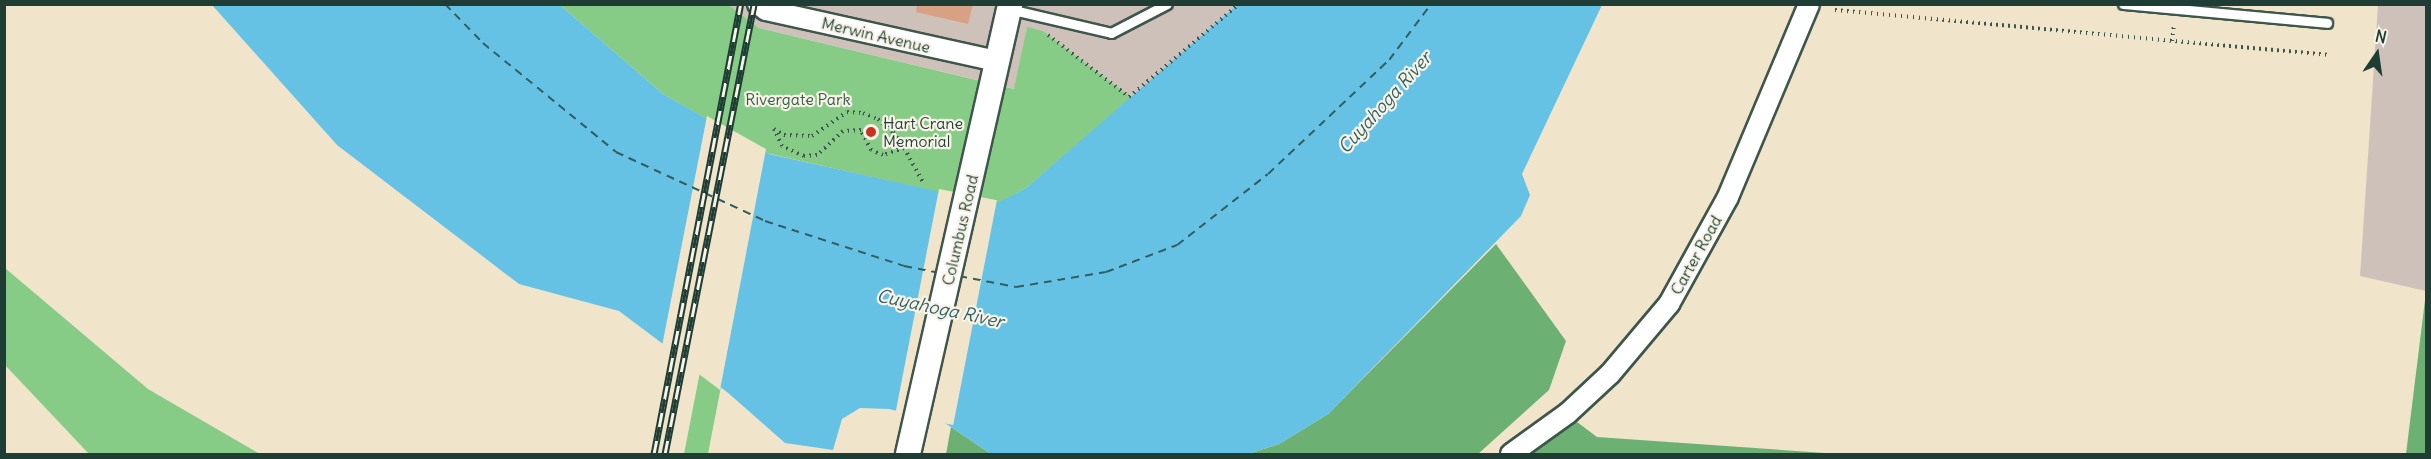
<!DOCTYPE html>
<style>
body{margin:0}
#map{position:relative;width:2431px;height:459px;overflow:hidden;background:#f0e5cb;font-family:Delius,sans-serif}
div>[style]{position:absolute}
.industrial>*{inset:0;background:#cec1ba}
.green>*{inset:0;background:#87cc86}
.forest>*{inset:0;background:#6db073}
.water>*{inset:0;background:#66c2e4}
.pier>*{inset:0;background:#f0e5cb;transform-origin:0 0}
.ferry>*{height:1.5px;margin-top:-0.75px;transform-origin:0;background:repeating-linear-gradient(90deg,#315e60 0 8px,transparent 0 14px)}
.building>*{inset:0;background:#d8a184}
.path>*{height:4px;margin-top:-2px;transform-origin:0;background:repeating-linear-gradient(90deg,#3e564b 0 1.5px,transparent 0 6px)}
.roads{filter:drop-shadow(2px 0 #3e564b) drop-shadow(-2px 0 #3e564b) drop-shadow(0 2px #3e564b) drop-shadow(0 -2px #3e564b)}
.service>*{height:9px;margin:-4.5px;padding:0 4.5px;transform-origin:4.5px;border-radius:4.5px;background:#fff}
.minor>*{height:20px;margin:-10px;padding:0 10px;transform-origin:10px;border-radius:10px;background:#fff}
.tertiary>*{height:24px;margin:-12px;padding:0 12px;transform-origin:12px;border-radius:12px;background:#fff}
.rail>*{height:7px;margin-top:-3.5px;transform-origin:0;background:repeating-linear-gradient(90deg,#f7f3e8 0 14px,#1f3d34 0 28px);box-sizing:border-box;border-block:2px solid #1f3d34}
.dots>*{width:16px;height:16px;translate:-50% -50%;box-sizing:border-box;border:3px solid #f7f3e8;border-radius:50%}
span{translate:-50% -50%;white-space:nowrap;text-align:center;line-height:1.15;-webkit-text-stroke:4.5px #f7f3e8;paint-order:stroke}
.street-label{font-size:16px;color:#1f3d34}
.park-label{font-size:16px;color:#345a44}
.poi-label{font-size:16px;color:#1f3d34}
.left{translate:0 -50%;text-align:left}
.water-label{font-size:18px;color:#315e60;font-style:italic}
.frame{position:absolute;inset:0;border:6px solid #1f3d34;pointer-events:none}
.north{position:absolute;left:2347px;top:24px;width:60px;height:60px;-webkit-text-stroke:4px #f7f3e8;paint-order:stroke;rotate:13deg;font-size:16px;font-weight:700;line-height:24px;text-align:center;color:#1f3d34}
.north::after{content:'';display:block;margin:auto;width:21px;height:27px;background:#1f3d34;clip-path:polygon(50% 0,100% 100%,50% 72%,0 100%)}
</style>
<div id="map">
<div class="industrial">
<div style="clip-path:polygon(729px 5px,1237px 5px,1132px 98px,1043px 31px,1027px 28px,1015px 89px,759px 28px)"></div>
<div style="clip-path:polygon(2378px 5px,2426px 5px,2426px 291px,2360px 276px)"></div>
</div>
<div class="green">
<div style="clip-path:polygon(560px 5px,729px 5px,759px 28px,1014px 89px,1027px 27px,1043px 31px,1132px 98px,1026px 188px,995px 205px,766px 153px,708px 454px,684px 454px,745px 141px,663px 94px)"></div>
<div style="clip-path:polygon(5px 268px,148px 389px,260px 454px,89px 454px,5px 365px)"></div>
</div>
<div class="forest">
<div style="clip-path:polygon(1496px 244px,1566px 341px,1549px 390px,1478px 454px,1248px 454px,1279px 444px,1328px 414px)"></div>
<div style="clip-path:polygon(2426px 292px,2426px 454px,2406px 454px)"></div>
<div style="clip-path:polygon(1577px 422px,1597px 437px,1839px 454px,1513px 454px)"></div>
<div style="clip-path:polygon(951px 427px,991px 454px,946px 454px)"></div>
</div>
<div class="water">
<div style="clip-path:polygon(212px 5px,560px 5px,663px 94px,769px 154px,995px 204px,1026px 188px,1237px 5px,1602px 5px,1522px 174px,1530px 195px,1521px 216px,1328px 414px,1279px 444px,1248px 454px,991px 454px,945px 423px,889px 409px,860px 408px,842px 419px,833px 450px,785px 443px,727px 392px,619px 311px,519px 284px,337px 145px)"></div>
</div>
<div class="pier">
<div style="clip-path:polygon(707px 116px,766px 149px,720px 390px,662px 346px)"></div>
<div style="left:939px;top:189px;width:59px;height:229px;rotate:11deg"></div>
</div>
<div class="ferry">
<div style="left:445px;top:4px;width:54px;rotate:45.7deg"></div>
<div style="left:483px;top:43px;width:172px;rotate:39.3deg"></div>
<div style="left:616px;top:152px;width:164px;rotate:24.8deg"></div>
<div style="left:765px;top:221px;width:146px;rotate:17.9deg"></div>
<div style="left:904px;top:266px;width:33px;rotate:11deg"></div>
<div style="left:959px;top:276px;width:58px;rotate:10.9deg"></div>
<div style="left:1016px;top:287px;width:91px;rotate:-9.5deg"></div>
<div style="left:1106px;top:272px;width:76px;rotate:-20.8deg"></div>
<div style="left:1177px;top:245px;width:115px;rotate:-38deg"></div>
<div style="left:1268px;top:174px;width:166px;rotate:-43.3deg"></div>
<div style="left:1389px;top:60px;width:70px;rotate:-53.1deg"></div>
</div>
<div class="building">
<div style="clip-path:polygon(917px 4px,973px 4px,968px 24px,916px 12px)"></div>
</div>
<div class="path">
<div style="left:1835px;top:10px;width:497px;rotate:5.2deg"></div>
<div style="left:1048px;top:35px;width:102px;rotate:37.4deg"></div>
<div style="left:1129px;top:97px;width:144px;rotate:-40.2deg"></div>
<div style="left:2172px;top:41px;width:17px;rotate:-83deg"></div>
<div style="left:904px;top:148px;width:22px;rotate:162deg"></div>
<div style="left:883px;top:155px;width:13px;rotate:-157deg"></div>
<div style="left:871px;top:150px;width:22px;rotate:-117deg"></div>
<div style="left:861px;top:130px;width:18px;rotate:177deg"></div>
<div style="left:843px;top:131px;width:35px;rotate:137deg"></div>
<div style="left:817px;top:155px;width:13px;rotate:176deg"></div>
<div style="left:804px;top:156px;width:24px;rotate:-156deg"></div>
<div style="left:782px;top:146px;width:19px;rotate:-115deg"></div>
<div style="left:774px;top:129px;width:12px;rotate:31deg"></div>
<div style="left:784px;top:135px;width:28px;rotate:2deg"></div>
<div style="left:812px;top:136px;width:42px;rotate:-34.4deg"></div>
<div style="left:847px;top:112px;width:16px;rotate:4deg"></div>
<div style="left:863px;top:113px;width:16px;rotate:22deg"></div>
<div style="left:878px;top:119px;width:20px;rotate:41deg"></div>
<div style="left:893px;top:132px;width:19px;rotate:55deg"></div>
<div style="left:904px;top:148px;width:38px;rotate:61deg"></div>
</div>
<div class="roads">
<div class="service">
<div style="left:2123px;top:4px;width:205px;rotate:5.3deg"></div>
<div style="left:1009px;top:9px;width:105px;rotate:13.2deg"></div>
<div style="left:1111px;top:33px;width:63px;rotate:-27.4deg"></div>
</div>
<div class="minor">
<div style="left:758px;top:4px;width:10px;rotate:37deg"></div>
<div style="left:766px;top:10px;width:236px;rotate:12.5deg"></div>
<div style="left:1511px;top:454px;width:70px;rotate:-35.7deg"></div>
<div style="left:1568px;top:413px;width:57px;rotate:-42.9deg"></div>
<div style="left:1610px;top:374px;width:92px;rotate:-49.9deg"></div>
<div style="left:1669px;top:304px;width:122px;rotate:-61.1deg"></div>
<div style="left:1728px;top:197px;width:209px;rotate:-67.2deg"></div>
</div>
<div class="tertiary">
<div style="left:908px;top:454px;width:461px;rotate:-77.2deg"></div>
</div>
</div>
<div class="rail">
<div style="left:654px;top:454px;width:458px;rotate:-79.1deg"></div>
<div style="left:665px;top:454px;width:459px;rotate:-78.8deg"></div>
</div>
<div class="dots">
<div style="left:871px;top:132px;background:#c8321e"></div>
</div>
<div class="street-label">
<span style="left:876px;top:35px;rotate:13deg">Merwin Avenue</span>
<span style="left:960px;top:230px;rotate:-77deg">Columbus Road</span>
<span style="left:1696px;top:255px;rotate:-61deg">Carter Road</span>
</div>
<div class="park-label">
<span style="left:798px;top:99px">Rivergate Park</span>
</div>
<div class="poi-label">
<span class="left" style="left:883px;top:132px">Hart Crane<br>Memorial</span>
</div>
<div class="water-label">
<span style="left:1385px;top:103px;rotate:-48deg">Cuyahoga River</span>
<span style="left:940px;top:309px;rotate:12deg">Cuyahoga River</span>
</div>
<div class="frame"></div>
<div class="north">N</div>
</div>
